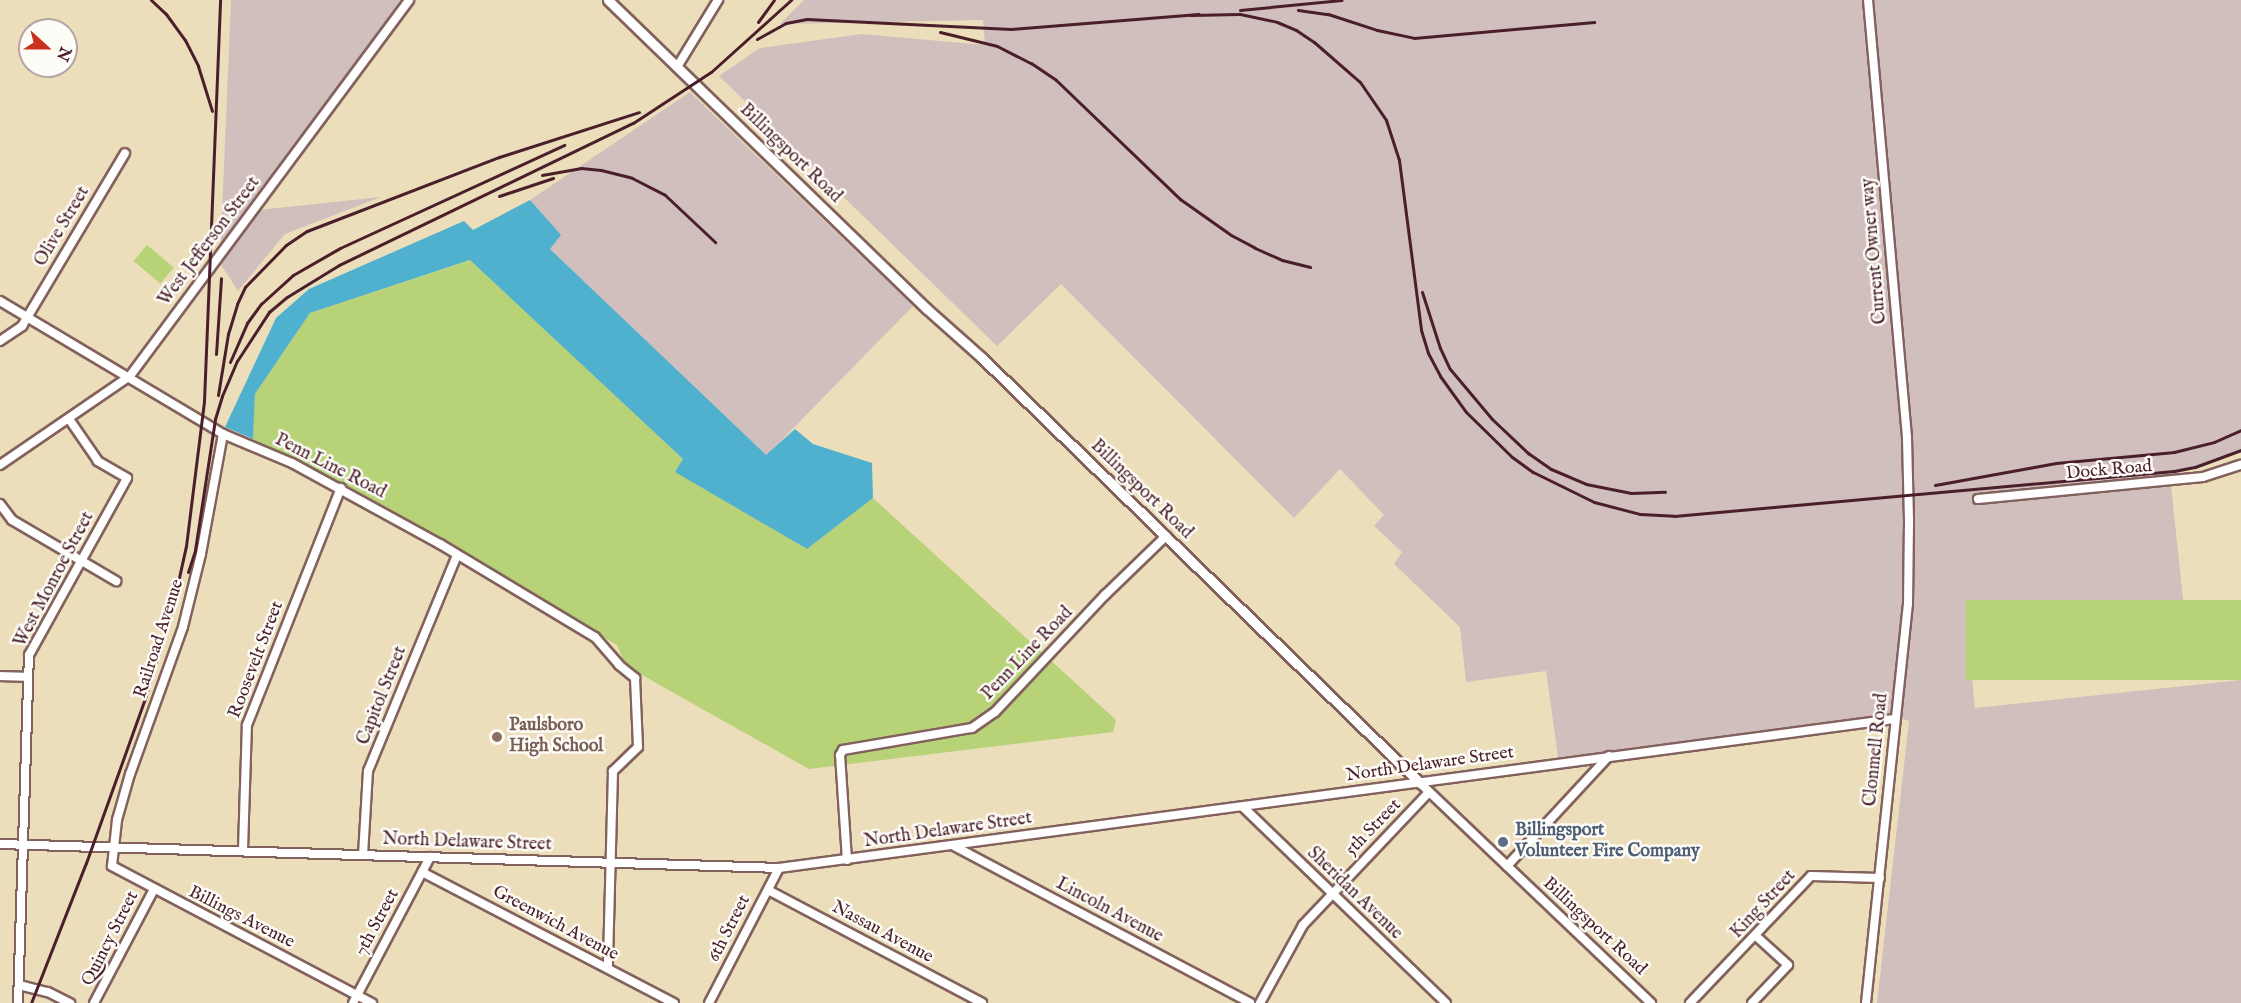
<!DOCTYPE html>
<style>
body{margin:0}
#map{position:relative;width:2241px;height:1003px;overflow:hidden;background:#ecdebb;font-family:"IM FELL English",serif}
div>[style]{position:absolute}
.industrial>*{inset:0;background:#d1bfbe}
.green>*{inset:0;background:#b7d277;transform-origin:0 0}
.water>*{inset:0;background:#50b1cf}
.roads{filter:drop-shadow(2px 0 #83625d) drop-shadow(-2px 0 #83625d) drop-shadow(0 2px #83625d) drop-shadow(0 -2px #83625d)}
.minor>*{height:8px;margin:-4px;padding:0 4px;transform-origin:4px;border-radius:4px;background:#fff}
.tertiary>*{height:9px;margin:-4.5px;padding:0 4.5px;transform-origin:4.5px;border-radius:4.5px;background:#fff}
.rail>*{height:3px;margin:-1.5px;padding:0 1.5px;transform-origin:1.5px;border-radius:1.5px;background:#4a1f2b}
.dots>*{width:16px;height:16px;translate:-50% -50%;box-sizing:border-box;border:3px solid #fdfcf7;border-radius:50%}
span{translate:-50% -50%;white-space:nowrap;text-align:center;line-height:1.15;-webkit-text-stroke:5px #fdfcf7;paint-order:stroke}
.street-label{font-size:18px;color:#4a1f2b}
.education-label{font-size:18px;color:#785e54;font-weight:700}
.left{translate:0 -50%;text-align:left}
.service-label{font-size:18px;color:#4e5e75;font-weight:700}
.north{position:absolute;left:18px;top:18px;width:60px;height:60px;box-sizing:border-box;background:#fdfcf7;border:2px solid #b5a4a5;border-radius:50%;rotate:111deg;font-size:16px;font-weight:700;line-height:24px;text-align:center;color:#4a1f2b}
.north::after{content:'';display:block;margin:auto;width:21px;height:27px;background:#c8321e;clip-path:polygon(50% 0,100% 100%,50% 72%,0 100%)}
</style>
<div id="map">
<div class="industrial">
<div style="clip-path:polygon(231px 0,414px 0,258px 210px,381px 197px,285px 234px,238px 291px,220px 263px)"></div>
<div style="clip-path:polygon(804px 0,2241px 0,2241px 452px,2170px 476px,2184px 608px,1968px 637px,1975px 708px,2241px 680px,2241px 1003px,1877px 1003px,1909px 721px,1899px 718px,1559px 764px,1546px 671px,1466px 682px,1460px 627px,1394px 564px,1402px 552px,1374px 526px,1384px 515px,1340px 469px,1294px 518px,1061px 284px,997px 346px,719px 76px,760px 48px,862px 34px,985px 45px,983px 20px,780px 24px)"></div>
<div style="clip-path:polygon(690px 92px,913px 306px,766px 456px,550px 249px,530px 200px)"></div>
</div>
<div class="green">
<div style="left:147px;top:245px;width:35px;height:21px;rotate:40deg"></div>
<div style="clip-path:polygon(471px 260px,683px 459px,676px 472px,807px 549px,873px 498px,1116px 720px,1113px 732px,809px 769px,626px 666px,617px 645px,253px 439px,255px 394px,310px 313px)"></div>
<div style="left:2241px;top:600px;width:80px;height:275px;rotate:90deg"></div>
</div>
<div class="water">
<div style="clip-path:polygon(530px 200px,561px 235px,550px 249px,766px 455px,795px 429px,813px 444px,872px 463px,873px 498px,807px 549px,675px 472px,683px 459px,470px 260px,310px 313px,255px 394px,253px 439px,225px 427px,276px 318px,309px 289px,464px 221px,473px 230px)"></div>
</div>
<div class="roads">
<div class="minor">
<div style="left:677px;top:67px;width:79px;rotate:-58.5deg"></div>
<div style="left:0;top:301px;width:260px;rotate:30.8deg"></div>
<div style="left:223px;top:434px;width:75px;rotate:22.8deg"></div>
<div style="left:292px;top:463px;width:169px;rotate:28.7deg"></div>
<div style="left:440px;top:544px;width:181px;rotate:31deg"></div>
<div style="left:595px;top:637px;width:37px;rotate:49deg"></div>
<div style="left:619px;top:665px;width:21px;rotate:39deg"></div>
<div style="left:635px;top:678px;width:69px;rotate:87.5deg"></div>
<div style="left:638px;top:747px;width:35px;rotate:136deg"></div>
<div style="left:613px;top:771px;width:197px;rotate:91.5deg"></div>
<div style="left:0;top:341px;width:27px;rotate:-34deg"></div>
<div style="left:22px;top:326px;width:201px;rotate:-59.2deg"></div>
<div style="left:223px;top:434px;width:122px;rotate:100.4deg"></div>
<div style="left:201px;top:554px;width:75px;rotate:103.9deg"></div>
<div style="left:183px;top:627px;width:156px;rotate:109.8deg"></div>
<div style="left:130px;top:774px;width:48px;rotate:105.8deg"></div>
<div style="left:117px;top:820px;width:46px;rotate:96.2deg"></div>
<div style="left:112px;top:866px;width:294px;rotate:27.8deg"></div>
<div style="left:0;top:465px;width:158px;rotate:-34.4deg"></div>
<div style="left:130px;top:376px;width:468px;rotate:-53.4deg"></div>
<div style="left:1978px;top:499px;width:226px;rotate:-5.6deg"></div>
<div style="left:2203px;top:477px;width:40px;rotate:-18deg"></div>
<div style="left:0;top:504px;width:20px;rotate:53deg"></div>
<div style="left:12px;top:520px;width:121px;rotate:30.4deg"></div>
<div style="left:0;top:676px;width:28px;rotate:2deg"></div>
<div style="left:1420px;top:783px;width:319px;rotate:43.6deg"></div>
<div style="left:1243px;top:807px;width:282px;rotate:44deg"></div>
<div style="left:0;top:844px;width:779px;rotate:1.76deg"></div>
<div style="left:779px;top:868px;width:1125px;rotate:-7.61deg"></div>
<div style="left:954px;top:846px;width:335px;rotate:27.9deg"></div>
<div style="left:243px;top:850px;width:125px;rotate:-88.2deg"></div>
<div style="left:247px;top:725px;width:255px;rotate:-68.4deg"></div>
<div style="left:363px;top:855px;width:84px;rotate:-86.6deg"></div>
<div style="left:368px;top:771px;width:234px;rotate:-67.6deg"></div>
<div style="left:847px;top:860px;width:105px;rotate:-93.8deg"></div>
<div style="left:840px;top:755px;width:6px;rotate:-59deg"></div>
<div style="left:843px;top:750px;width:131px;rotate:-9.7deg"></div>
<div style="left:972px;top:728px;width:28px;rotate:-35deg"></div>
<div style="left:995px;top:712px;width:161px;rotate:-46.8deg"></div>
<div style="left:1105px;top:595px;width:85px;rotate:-44deg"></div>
<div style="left:1507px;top:866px;width:150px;rotate:-47.2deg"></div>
<div style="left:422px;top:872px;width:284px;rotate:27.5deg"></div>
<div style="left:768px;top:890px;width:242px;rotate:27.8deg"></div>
<div style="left:19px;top:985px;width:30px;rotate:14deg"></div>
<div style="left:48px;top:992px;width:25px;rotate:27deg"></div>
<div style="left:18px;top:1003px;width:348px;rotate:-88.2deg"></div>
<div style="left:29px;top:655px;width:202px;rotate:-61deg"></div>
<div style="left:127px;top:478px;width:34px;rotate:-150deg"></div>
<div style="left:98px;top:461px;width:51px;rotate:-124.6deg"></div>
<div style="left:94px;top:1003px;width:129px;rotate:-62.2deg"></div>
<div style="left:353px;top:1003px;width:165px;rotate:-62.2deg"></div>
<div style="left:709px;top:1003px;width:152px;rotate:-62.6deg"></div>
<div style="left:1260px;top:1003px;width:89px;rotate:-61.1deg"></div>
<div style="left:1303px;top:925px;width:183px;rotate:-46.5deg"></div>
<div style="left:1690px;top:1003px;width:175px;rotate:-46.4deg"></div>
<div style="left:1811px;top:876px;width:69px;rotate:1.7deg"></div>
<div style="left:1752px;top:1003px;width:52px;rotate:-46.5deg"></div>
<div style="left:1788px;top:965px;width:43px;rotate:-137.8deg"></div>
<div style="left:1866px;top:1003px;width:401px;rotate:-84deg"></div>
<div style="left:1908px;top:604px;width:84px;rotate:-89.3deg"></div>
<div style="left:1909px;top:520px;width:83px;rotate:-91.4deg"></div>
<div style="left:1907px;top:437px;width:439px;rotate:-95.1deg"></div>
</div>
<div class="tertiary">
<div style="left:608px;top:0;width:444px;rotate:44.1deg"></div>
<div style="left:927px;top:309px;width:74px;rotate:41.7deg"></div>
<div style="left:982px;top:358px;width:610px;rotate:44.14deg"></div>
</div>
</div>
<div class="rail">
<div style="left:151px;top:0;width:21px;rotate:43deg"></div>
<div style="left:166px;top:14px;width:32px;rotate:54deg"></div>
<div style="left:185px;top:40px;width:29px;rotate:63deg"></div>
<div style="left:198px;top:66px;width:47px;rotate:72.7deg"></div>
<div style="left:1240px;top:10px;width:102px;rotate:-5.6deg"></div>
<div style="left:1298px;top:10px;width:30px;rotate:8deg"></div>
<div style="left:1328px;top:14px;width:52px;rotate:18.1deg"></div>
<div style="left:1377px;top:30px;width:38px;rotate:12deg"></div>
<div style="left:1414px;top:38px;width:181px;rotate:-5.1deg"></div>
<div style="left:1190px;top:15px;width:50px;rotate:-1.1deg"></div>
<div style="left:1240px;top:14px;width:38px;rotate:12deg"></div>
<div style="left:1277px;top:22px;width:21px;rotate:23deg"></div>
<div style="left:1296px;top:30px;width:22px;rotate:34deg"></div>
<div style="left:1314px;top:42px;width:61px;rotate:41deg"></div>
<div style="left:1360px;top:82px;width:46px;rotate:55.6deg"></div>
<div style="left:1386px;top:120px;width:42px;rotate:72deg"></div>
<div style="left:1399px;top:160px;width:171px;rotate:82.6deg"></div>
<div style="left:1421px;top:330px;width:24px;rotate:73deg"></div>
<div style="left:1428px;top:353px;width:26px;rotate:62deg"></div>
<div style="left:1440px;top:376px;width:44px;rotate:54.2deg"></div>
<div style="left:1466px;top:412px;width:64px;rotate:44.4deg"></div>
<div style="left:1512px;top:457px;width:26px;rotate:36deg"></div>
<div style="left:1533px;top:472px;width:68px;rotate:26.2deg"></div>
<div style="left:1594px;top:502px;width:48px;rotate:14.6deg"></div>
<div style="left:1640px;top:514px;width:34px;rotate:3deg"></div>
<div style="left:1674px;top:516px;width:502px;rotate:-5.14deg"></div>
<div style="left:2174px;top:471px;width:21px;rotate:-11deg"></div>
<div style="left:2195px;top:467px;width:49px;rotate:-20.3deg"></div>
<div style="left:758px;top:22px;width:27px;rotate:-54deg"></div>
<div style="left:940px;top:32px;width:59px;rotate:13.8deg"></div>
<div style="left:997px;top:46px;width:38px;rotate:27deg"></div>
<div style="left:1031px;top:63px;width:30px;rotate:34deg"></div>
<div style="left:1056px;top:80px;width:172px;rotate:43.8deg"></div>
<div style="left:1180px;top:199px;width:62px;rotate:35.2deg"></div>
<div style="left:1231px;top:235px;width:27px;rotate:28deg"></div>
<div style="left:1255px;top:248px;width:30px;rotate:24deg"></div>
<div style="left:1282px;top:260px;width:29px;rotate:14deg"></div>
<div style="left:757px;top:39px;width:33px;rotate:-29deg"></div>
<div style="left:786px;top:23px;width:21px;rotate:-11deg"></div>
<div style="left:807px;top:19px;width:204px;rotate:2.8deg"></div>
<div style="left:1011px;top:29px;width:188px;rotate:-4.6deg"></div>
<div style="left:542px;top:175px;width:40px;rotate:-10deg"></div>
<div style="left:581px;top:168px;width:20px;rotate:6deg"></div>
<div style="left:601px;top:170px;width:32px;rotate:14deg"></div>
<div style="left:632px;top:178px;width:37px;rotate:27deg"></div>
<div style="left:665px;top:195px;width:69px;rotate:43.2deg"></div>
<div style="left:499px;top:196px;width:57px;rotate:-18.4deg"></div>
<div style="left:1422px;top:292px;width:59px;rotate:72.2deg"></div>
<div style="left:1440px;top:348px;width:23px;rotate:65deg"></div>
<div style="left:1450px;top:369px;width:65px;rotate:50deg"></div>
<div style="left:1492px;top:419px;width:50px;rotate:43.4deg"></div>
<div style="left:1528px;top:453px;width:28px;rotate:35deg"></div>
<div style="left:1551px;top:469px;width:38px;rotate:23deg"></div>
<div style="left:1586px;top:484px;width:46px;rotate:11.3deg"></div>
<div style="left:1631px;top:493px;width:34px;rotate:-2deg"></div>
<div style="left:216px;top:354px;width:76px;rotate:-86.2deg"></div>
<div style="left:230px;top:362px;width:43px;rotate:-66.4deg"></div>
<div style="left:247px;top:323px;width:24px;rotate:-54deg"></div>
<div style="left:261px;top:304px;width:43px;rotate:-42.2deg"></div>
<div style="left:293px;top:275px;width:54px;rotate:-29.9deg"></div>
<div style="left:340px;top:248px;width:247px;rotate:-24.7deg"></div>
<div style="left:218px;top:395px;width:62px;rotate:-80.7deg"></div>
<div style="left:228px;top:334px;width:31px;rotate:-73deg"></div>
<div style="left:237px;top:304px;width:19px;rotate:-65deg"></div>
<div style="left:245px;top:287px;width:59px;rotate:-45.7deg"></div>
<div style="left:286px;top:245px;width:25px;rotate:-34deg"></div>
<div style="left:307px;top:231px;width:206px;rotate:-21.1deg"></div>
<div style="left:499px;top:157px;width:147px;rotate:-17.8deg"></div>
<div style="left:1935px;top:485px;width:123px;rotate:-10.3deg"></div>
<div style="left:2056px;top:463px;width:119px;rotate:-5.3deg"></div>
<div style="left:2174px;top:452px;width:41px;rotate:-14deg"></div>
<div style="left:2214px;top:442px;width:30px;rotate:-24deg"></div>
<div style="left:188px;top:572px;width:23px;rotate:-72deg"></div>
<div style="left:195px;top:550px;width:133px;rotate:-81.3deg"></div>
<div style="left:215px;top:419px;width:24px;rotate:-73deg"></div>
<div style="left:222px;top:396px;width:38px;rotate:-67deg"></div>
<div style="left:237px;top:361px;width:59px;rotate:-56.9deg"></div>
<div style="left:269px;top:312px;width:23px;rotate:-40deg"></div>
<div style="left:287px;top:297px;width:61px;rotate:-31.6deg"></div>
<div style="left:339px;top:265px;width:326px;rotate:-25.8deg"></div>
<div style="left:633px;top:123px;width:93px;rotate:-33.2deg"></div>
<div style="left:711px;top:72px;width:108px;rotate:-42deg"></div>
<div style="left:31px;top:1003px;width:150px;rotate:-68.6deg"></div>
<div style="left:86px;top:863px;width:178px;rotate:-70.3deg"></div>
<div style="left:146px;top:695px;width:94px;rotate:-73.3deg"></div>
<div style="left:173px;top:605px;width:60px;rotate:-77.6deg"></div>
<div style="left:186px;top:546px;width:146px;rotate:-82.9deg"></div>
<div style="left:204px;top:401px;width:401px;rotate:-87.7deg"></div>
</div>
<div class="dots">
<div style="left:497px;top:737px;background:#8d6e63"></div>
<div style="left:1503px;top:842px;background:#5c6f8a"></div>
</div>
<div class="street-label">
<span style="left:790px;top:154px;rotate:44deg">Billingsport Road</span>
<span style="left:63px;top:227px;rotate:-59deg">Olive Street</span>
<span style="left:210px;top:242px;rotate:-53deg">West Jefferson Street</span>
<span style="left:1875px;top:251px;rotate:-95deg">Current Owner way</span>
<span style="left:330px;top:467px;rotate:27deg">Penn Line Road</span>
<span style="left:2109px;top:471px;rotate:-5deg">Dock Road</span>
<span style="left:1141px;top:490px;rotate:44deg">Billingsport Road</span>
<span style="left:55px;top:580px;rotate:-62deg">West Monroe Street</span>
<span style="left:160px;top:639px;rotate:-72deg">Railroad Avenue</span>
<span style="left:1028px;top:654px;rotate:-46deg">Penn Line Road</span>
<span style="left:257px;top:660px;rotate:-69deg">Roosevelt Street</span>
<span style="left:383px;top:696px;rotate:-68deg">Capitol Street</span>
<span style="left:1877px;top:750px;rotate:-84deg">Clonmell Road</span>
<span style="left:1430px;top:765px;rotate:-8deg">North Delaware Street</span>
<span style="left:1374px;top:828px;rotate:-46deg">5th Street</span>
<span style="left:948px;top:831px;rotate:-8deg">North Delaware Street</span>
<span style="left:467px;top:843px;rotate:2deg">North Delaware Street</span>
<span style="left:1354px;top:894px;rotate:44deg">Sheridan Avenue</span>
<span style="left:1764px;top:905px;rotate:-47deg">King Street</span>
<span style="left:1109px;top:911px;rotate:28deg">Lincoln Avenue</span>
<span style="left:241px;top:918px;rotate:27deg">Billings Avenue</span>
<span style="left:378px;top:923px;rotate:-62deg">7th Street</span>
<span style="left:555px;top:924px;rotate:28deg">Greenwich Avenue</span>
<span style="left:1594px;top:927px;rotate:43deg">Billingsport Road</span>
<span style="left:730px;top:929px;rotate:-63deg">6th Street</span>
<span style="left:882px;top:933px;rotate:28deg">Nassau Avenue</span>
<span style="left:111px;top:939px;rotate:-63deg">Quincy Street</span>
</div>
<div class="education-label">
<span class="left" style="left:509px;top:737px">Paulsboro<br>High School</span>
</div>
<div class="service-label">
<span class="left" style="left:1515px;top:842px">Billingsport<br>Volunteer Fire Company</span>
</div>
<div class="north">N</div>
</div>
